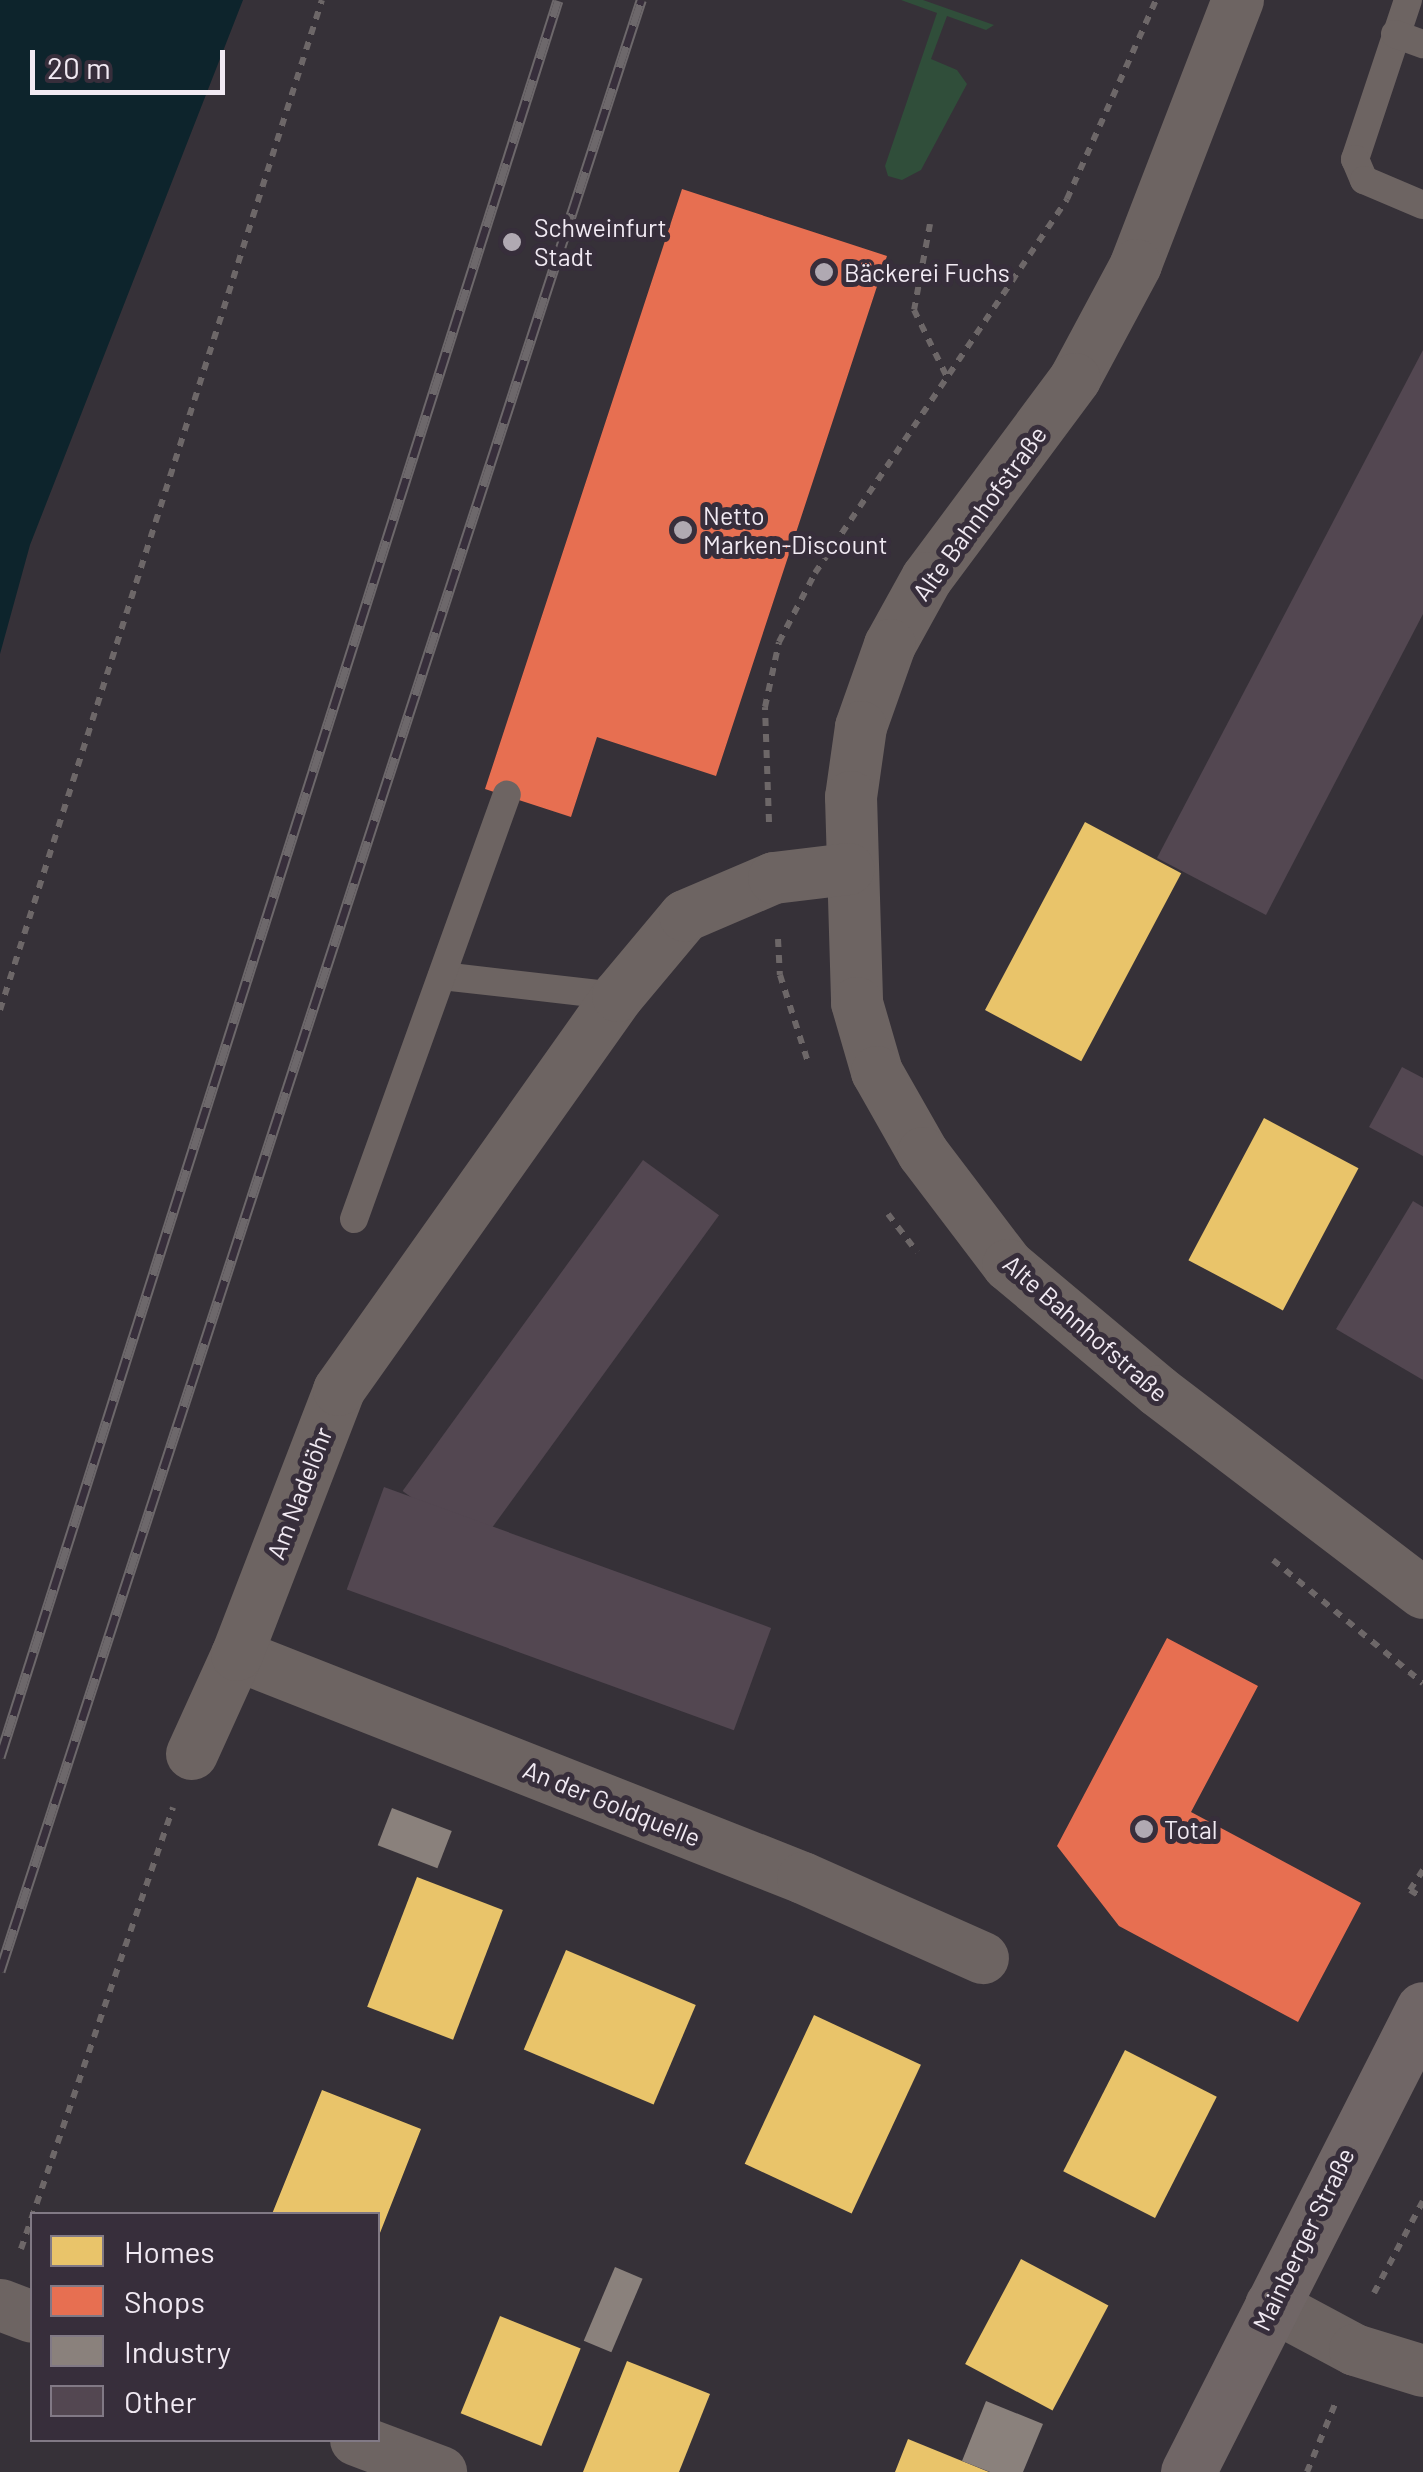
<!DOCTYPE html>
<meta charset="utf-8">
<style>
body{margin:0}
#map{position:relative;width:1423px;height:2472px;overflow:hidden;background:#363138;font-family:Barlow,sans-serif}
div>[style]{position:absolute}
.green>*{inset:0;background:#304e3a}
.water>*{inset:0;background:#0d242c}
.homes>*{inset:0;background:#e9c46a;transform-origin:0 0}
.shops>*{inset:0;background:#e76f51}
.industry>*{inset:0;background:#8a817c;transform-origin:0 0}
.building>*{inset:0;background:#534751;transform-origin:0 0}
.path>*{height:6px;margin-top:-3px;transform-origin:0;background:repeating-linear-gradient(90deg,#6d6768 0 8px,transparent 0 16px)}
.service>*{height:28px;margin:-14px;padding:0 14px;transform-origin:14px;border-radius:14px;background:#6d6462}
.minor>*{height:52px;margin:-26px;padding:0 26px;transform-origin:26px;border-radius:26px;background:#6d6462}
.secondary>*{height:55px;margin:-27.5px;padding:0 27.5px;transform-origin:27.5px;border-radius:27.5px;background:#706666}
.rail>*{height:11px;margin-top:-5.5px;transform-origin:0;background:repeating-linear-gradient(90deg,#372e3b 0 22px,#6d686b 0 44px);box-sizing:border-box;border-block:2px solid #6d686b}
.dots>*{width:28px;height:28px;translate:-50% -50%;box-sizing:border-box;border:5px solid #372e3b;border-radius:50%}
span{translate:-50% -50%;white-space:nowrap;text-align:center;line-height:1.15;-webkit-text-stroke:10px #372e3b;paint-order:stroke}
.poi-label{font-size:25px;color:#f1eaf3}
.left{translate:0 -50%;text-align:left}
.street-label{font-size:25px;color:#f1eaf3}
.legend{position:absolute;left:30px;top:2212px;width:350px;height:230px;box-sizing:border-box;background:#372e3b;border:2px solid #817985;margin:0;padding:12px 18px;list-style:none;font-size:30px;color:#f1eaf3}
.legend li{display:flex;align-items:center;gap:20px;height:50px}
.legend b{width:50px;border:2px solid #817985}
.scale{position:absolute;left:30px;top:50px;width:195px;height:45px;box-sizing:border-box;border:5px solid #f1eaf3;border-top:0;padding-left:12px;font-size:30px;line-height:35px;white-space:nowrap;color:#f1eaf3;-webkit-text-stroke:8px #372e3b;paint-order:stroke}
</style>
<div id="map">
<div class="green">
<div style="clip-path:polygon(901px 0,923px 0,994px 25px,986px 30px,947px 16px,931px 59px,957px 70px,967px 84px,921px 170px,902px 180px,888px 176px,885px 166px,937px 13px)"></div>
</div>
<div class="water">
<div style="clip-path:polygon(0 0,243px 0,30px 545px,0 654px)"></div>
</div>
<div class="homes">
<div style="left:1085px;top:822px;width:109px;height:213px;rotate:28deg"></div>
<div style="left:1264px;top:1118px;width:107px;height:161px;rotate:28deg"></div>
<div style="left:417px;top:1877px;width:92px;height:139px;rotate:21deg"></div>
<div style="left:566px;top:1950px;width:141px;height:108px;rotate:23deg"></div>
<div style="left:814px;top:2015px;width:118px;height:164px;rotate:25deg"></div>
<div style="left:1125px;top:2050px;width:103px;height:136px;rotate:27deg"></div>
<div style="clip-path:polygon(322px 2090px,421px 2129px,378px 2238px,378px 2214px,272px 2214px)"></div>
<div style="left:1021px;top:2259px;width:99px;height:119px;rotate:28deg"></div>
<div style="left:500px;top:2316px;width:87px;height:105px;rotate:22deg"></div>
<div style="clip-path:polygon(627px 2361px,710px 2394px,679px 2472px,583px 2472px)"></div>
<div style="clip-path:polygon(908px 2439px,989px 2472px,895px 2472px)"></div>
</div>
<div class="shops">
<div style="clip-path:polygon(682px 189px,887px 256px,716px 776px,597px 737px,571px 817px,485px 789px)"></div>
<div style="clip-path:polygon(1167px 1638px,1258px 1686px,1191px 1812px,1361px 1903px,1298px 2022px,1119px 1926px,1057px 1846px)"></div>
</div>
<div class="industry">
<div style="left:392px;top:1808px;width:64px;height:40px;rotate:21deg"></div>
<div style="left:615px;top:2267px;width:30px;height:80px;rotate:23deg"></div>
<div style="clip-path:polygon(986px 2401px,1043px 2424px,1023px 2472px,990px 2472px,962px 2461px)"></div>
</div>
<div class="building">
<div style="clip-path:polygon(1423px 350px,1423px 614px,1266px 915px,1157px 858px)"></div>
<div style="clip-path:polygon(1402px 1067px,1423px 1078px,1423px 1156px,1369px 1127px)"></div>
<div style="left:643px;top:1160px;width:94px;height:409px;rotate:36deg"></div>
<div style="clip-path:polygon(1413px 1201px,1423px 1207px,1423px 1380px,1336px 1329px)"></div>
<div style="left:384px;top:1487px;width:412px;height:109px;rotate:20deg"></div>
</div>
<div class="path">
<div style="left:930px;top:224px;width:87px;rotate:100.5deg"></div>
<div style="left:914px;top:310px;width:79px;rotate:63.8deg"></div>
<div style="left:769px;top:822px;width:115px;rotate:-92deg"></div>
<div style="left:765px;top:707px;width:66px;rotate:-77.8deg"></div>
<div style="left:779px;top:642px;width:78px;rotate:-62.4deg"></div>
<div style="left:815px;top:573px;width:451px;rotate:-56deg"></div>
<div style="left:1067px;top:199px;width:218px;rotate:-65.9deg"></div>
<div style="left:778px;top:939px;width:36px;rotate:87deg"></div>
<div style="left:780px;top:975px;width:91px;rotate:72.2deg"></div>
<div style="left:0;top:1010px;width:1060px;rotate:-72.32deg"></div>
<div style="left:888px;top:1214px;width:48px;rotate:52.7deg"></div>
<div style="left:1273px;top:1560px;width:194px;rotate:39.4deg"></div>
<div style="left:1423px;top:1870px;width:24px;rotate:123deg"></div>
<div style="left:1410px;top:1890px;width:15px;rotate:32deg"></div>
<div style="left:21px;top:2249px;width:467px;rotate:-71deg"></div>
<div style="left:1374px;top:2293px;width:104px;rotate:-62deg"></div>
<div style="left:1307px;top:2472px;width:74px;rotate:-67.6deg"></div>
</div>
<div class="service">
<div style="left:1408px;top:0;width:168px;rotate:108.4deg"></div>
<div style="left:1355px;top:159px;width:23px;rotate:67deg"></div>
<div style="left:1364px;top:180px;width:64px;rotate:23deg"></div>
<div style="left:1395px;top:34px;width:30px;rotate:20deg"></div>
<div style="left:442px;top:976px;width:177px;rotate:6.5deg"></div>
<div style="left:354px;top:1219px;width:451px;rotate:-70.2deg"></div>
</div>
<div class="minor">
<div style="left:1238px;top:0;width:284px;rotate:111.1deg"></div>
<div style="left:1136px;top:265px;width:129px;rotate:118.2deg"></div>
<div style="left:1075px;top:379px;width:248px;rotate:126.6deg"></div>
<div style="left:927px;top:578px;width:77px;rotate:118.9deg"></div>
<div style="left:890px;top:645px;width:87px;rotate:109.5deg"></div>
<div style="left:861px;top:727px;width:71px;rotate:98.1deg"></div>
<div style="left:851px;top:797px;width:206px;rotate:88.3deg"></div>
<div style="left:857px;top:1003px;width:72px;rotate:73.8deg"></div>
<div style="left:877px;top:1072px;width:93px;rotate:60.4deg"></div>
<div style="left:923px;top:1153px;width:141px;rotate:52.8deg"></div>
<div style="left:1008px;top:1265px;width:196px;rotate:40deg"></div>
<div style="left:1158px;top:1391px;width:333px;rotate:37.3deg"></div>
<div style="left:237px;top:1655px;width:608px;rotate:21.5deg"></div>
<div style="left:803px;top:1878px;width:197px;rotate:24deg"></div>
<div style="left:192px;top:1754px;width:109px;rotate:-65.6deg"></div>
<div style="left:237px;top:1655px;width:284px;rotate:-68.9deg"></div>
<div style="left:339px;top:1390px;width:483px;rotate:-54.7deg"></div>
<div style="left:618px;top:996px;width:104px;rotate:-50.1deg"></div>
<div style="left:685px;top:916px;width:97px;rotate:-23.1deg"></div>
<div style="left:774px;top:878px;width:75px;rotate:-6.9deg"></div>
<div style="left:1px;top:2305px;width:33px;rotate:21deg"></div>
<div style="left:1271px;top:2305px;width:95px;rotate:28.2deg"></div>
<div style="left:1355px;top:2350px;width:71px;rotate:17.2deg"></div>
<div style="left:356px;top:2440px;width:91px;rotate:20.6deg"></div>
</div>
<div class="secondary">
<div style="left:1188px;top:2472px;width:519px;rotate:-63.09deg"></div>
</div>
<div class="rail">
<div style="left:0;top:1757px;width:1843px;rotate:-72.38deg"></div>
<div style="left:0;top:1971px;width:2073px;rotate:-71.98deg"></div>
</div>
<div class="dots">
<div style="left:512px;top:242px;background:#b0a9b2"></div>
<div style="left:824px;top:272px;background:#b0a9b2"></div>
<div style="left:683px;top:530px;background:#b0a9b2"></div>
<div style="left:1144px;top:1829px;background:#b0a9b2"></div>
</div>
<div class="poi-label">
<span class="left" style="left:534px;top:242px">Schweinfurt<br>Stadt</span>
<span class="left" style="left:844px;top:272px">Bäckerei Fuchs</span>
<span class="left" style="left:703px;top:530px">Netto<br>Marken-Discount</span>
<span class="left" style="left:1164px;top:1829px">Total</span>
</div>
<div class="street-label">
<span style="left:979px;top:513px;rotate:-54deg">Alte Bahnhofstraße</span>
<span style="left:1086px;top:1328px;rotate:41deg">Alte Bahnhofstraße</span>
<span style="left:299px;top:1493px;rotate:-69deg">Am Nadelöhr</span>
<span style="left:612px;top:1803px;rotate:22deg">An der Goldquelle</span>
<span style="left:1303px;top:2239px;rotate:-64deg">Mainberger Straße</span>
</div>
<ul class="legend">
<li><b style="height:28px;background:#e9c46a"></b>Homes</li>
<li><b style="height:28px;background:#e76f51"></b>Shops</li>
<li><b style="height:28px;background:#8a817c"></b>Industry</li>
<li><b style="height:28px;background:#534751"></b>Other</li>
</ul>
<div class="scale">20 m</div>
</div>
